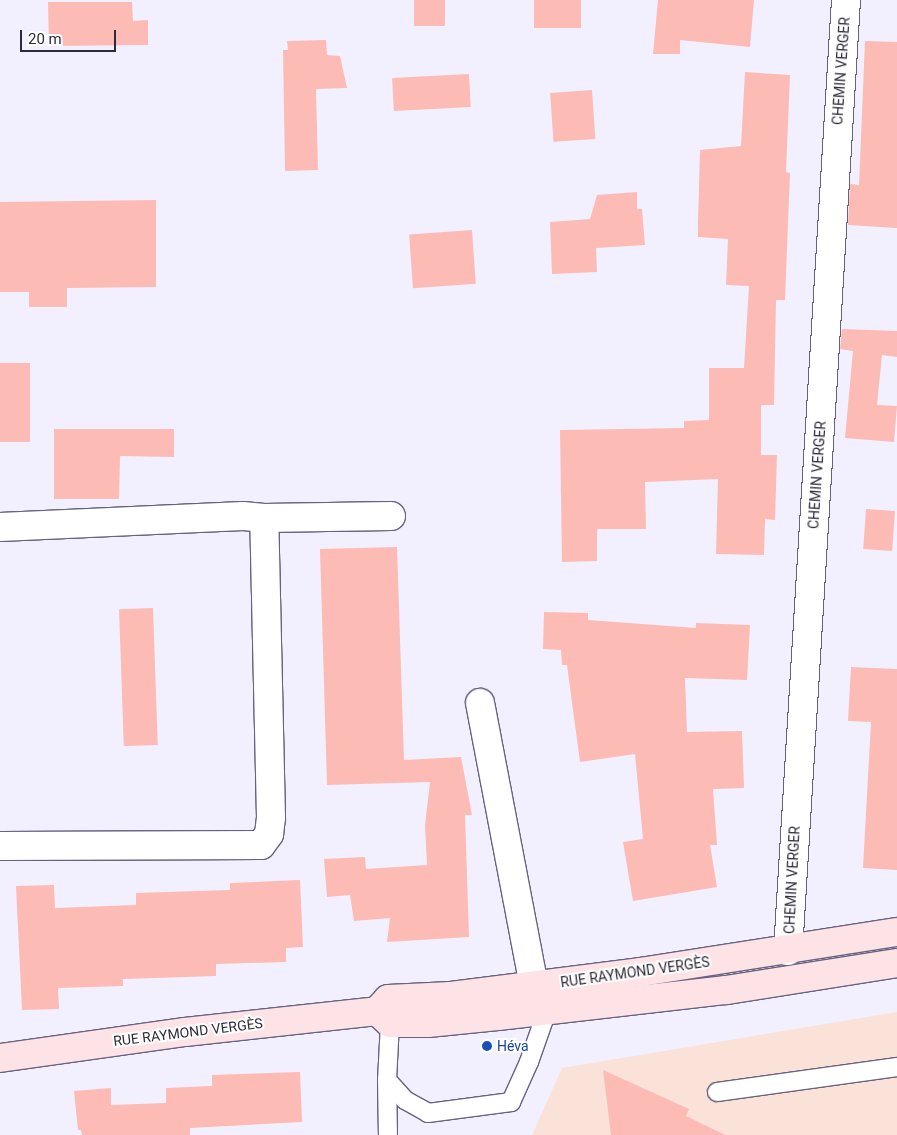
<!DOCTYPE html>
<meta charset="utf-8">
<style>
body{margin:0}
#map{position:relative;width:897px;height:1135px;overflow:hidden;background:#f2f0ff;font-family:Roboto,sans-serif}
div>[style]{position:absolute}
.education>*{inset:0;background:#fae2d8}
.building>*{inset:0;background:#fcbbb4;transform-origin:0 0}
.roads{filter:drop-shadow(1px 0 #686181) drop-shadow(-1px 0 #686181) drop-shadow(0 1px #686181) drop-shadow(0 -1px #686181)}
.service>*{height:18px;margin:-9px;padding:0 9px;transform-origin:9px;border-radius:9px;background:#fff}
.minor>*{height:28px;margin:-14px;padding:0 14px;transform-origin:14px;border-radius:14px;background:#fff}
.secondary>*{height:28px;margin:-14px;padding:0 14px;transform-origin:14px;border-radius:14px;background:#fee3e6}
.dots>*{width:14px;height:14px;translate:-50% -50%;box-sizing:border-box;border:2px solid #fff;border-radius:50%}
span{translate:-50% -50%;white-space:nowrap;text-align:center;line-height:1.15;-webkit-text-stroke:4px #fff;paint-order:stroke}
.street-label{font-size:14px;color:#2e2b39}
.transit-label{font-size:14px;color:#164399}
.left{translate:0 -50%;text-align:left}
.scale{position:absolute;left:20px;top:30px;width:96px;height:22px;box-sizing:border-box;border:2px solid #2e2b39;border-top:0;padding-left:6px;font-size:15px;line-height:18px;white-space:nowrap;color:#2e2b39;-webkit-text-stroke:4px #fff;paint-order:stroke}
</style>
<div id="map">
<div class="education">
<div style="clip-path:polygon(897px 1012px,897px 1135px,532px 1135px,562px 1068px)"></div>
</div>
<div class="building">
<div style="left:414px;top:0;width:31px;height:26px"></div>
<div style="left:534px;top:0;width:47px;height:28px"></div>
<div style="clip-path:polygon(658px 0,754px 0,750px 47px,680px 40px,680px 54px,653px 54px)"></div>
<div style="clip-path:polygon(48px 2px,132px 2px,133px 21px,148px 20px,148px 45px,49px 46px)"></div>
<div style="clip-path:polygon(326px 40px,327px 55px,340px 56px,347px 88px,316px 89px,318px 170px,285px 171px,283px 50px,288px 50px,287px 41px)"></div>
<div style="clip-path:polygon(865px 41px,897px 42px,897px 228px,848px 225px,850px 184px,859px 185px)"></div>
<div style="clip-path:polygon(745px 72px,790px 75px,786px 172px,790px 173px,785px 300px,776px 300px,774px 405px,761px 405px,761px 455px,777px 455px,775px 520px,765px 519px,764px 555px,716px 554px,718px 479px,645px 482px,646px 529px,597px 529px,597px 561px,562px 562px,560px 430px,684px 428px,684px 421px,709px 420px,709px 368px,744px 368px,749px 286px,726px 285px,728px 239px,698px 237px,698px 223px,700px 150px,741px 146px)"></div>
<div style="left:469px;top:74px;width:33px;height:77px;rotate:87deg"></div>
<div style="left:592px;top:90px;width:49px;height:42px;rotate:86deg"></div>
<div style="clip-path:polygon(637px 192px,637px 209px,642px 209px,645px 245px,596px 248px,597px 272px,552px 274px,550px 222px,590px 219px,597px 195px)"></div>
<div style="clip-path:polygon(156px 200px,156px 287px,67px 288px,67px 307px,29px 307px,29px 292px,0 292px,0 202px)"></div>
<div style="left:472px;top:230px;width:54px;height:63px;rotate:86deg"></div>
<div style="clip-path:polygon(842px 329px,897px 331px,897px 357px,882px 355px,877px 405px,897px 406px,894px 442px,845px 438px,853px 351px,840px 349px)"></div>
<div style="left:0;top:363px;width:30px;height:79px"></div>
<div style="clip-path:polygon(54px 429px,174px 429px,174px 457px,120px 456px,119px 499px,54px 499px)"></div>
<div style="left:866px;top:509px;width:29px;height:40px;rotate:4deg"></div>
<div style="clip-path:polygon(397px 547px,404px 760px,461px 757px,472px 815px,465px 815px,469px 937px,387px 942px,390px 918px,354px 921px,350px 895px,327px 897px,324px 859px,365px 857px,366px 869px,427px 865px,425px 825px,430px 782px,327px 785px,320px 549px)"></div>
<div style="left:153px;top:608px;width:137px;height:34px;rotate:88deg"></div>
<div style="clip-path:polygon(544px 612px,588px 613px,588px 620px,696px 628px,696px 623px,750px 625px,747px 680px,685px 678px,687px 732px,742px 731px,744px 788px,713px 789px,717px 845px,710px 845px,717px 887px,633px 901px,623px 842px,643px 839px,635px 754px,580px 762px,567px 665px,562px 665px,561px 650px,543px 649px)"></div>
<div style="clip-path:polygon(851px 667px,897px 669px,897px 870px,863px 868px,871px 722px,848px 721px)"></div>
<div style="clip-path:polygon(300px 880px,303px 947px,286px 948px,286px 962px,216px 964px,216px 976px,123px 979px,123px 986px,58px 988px,59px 1009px,22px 1010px,16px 886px,54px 885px,55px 908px,136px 905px,136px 893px,230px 890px,230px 883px)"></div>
<div style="clip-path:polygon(603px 1070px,689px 1109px,686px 1116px,725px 1135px,611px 1135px)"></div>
<div style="clip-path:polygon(300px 1072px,302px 1122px,190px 1128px,190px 1135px,82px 1135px,81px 1130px,78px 1130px,74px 1091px,111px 1088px,111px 1105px,166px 1103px,166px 1088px,212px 1086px,212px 1075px)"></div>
</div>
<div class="roads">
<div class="service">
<div style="left:390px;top:1023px;width:57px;rotate:93deg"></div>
<div style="left:387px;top:1080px;width:27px;rotate:48deg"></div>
<div style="left:405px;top:1100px;width:26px;rotate:29deg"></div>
<div style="left:428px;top:1113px;width:84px;rotate:-7.5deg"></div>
<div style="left:511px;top:1102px;width:44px;rotate:-65.8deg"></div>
<div style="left:529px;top:1062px;width:54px;rotate:-70.6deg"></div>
<div style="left:387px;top:1080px;width:55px;rotate:89deg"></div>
<div style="left:717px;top:1092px;width:182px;rotate:-7.9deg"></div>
</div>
<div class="minor">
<div style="left:0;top:527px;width:243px;rotate:-2.6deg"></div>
<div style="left:243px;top:516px;width:21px;rotate:5deg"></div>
<div style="left:264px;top:518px;width:127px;rotate:-0.9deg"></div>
<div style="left:480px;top:703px;width:287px;rotate:79.2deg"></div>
<div style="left:0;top:846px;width:261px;rotate:-0.2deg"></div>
<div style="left:261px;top:845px;width:14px;rotate:-54deg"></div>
<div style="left:269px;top:834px;width:17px;rotate:-83deg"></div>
<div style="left:271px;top:817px;width:299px;rotate:-91.3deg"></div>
<div style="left:788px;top:951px;width:953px;rotate:-86.51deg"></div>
</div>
<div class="secondary">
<div style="left:377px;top:1011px;width:18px;rotate:43deg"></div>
<div style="left:390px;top:1023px;width:38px"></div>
<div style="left:428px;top:1023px;width:70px;rotate:-5.7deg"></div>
<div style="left:498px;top:1016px;width:230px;rotate:-6.5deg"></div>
<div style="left:727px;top:990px;width:172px;rotate:-9deg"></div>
<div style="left:0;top:1058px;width:187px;rotate:-8deg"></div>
<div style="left:185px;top:1032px;width:193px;rotate:-6.2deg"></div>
<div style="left:377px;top:1011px;width:16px;rotate:-47deg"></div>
<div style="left:388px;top:999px;width:63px;rotate:-2.7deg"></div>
<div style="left:451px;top:996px;width:192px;rotate:-7.2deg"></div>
<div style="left:641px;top:972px;width:259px;rotate:-8.9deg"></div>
</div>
</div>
<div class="dots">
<div style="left:487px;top:1046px;background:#1a4fb4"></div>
</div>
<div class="street-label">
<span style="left:841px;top:71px;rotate:-86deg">CHEMIN VERGER</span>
<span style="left:817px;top:475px;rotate:-86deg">CHEMIN VERGER</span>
<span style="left:792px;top:880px;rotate:-87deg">CHEMIN VERGER</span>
<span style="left:635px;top:972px;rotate:-8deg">RUE RAYMOND VERGÈS</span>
<span style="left:188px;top:1032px;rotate:-7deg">RUE RAYMOND VERGÈS</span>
</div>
<div class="transit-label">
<span class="left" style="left:497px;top:1046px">Héva</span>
</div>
<div class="scale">20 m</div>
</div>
